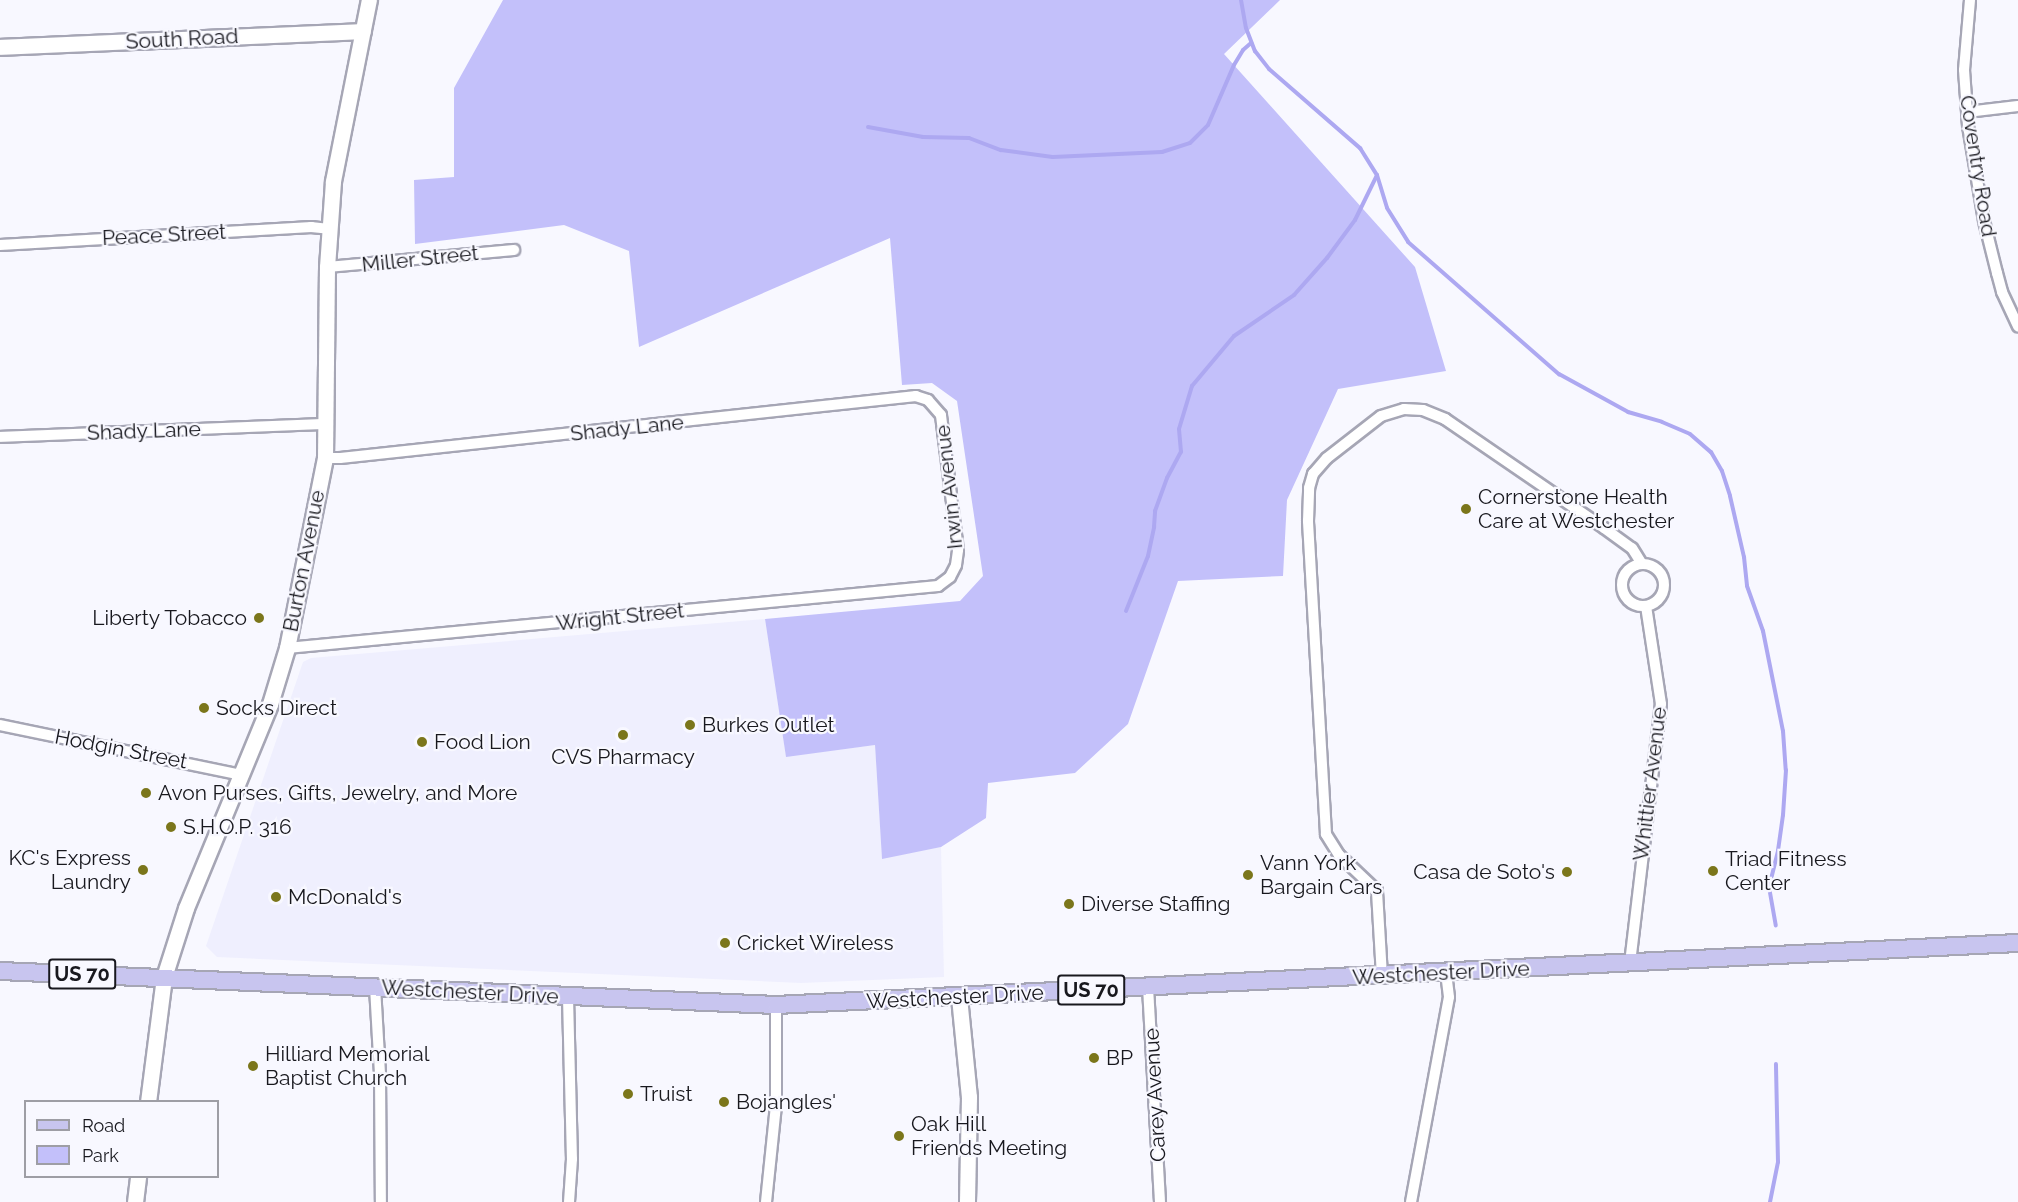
<!DOCTYPE html>
<style>
body{margin:0}
#map{position:relative;width:2018px;height:1202px;overflow:hidden;background:#f8f8ff;font-family:Raleway,sans-serif}
div>[style]{position:absolute}
.built>*{inset:0;background:#efeffe}
.green>*{inset:0;background:#c3c0fa}
.stream>*{height:4px;margin:-2px;padding:0 2px;transform-origin:2px;border-radius:2px;background:#ada8f1}
.roads{filter:drop-shadow(2px 0 #a6a6b5) drop-shadow(-2px 0 #a6a6b5) drop-shadow(0 2px #a6a6b5) drop-shadow(0 -2px #a6a6b5)}
.street>*{height:10px;margin:-5px;padding:0 5px;transform-origin:5px;border-radius:5px;background:#fff}
.street>.ring{margin:-5px;padding:0;box-sizing:content-box;background:none;border:10px solid #fff;border-radius:50%}
.secondary>*{height:15px;margin:-7.5px;padding:0 7.5px;transform-origin:7.5px;border-radius:7.5px;background:#fff}
.primary>*{height:16px;margin:-8px;padding:0 8px;transform-origin:8px;border-radius:8px;background:#c8c5ef}
.dots>*{width:16px;height:16px;translate:-50% -50%;box-sizing:border-box;border:3px solid #f8f8ff;border-radius:50%}
span{translate:-50% -50%;white-space:nowrap;text-align:center;line-height:1.15;-webkit-text-stroke:4.5px #f8f8ff;paint-order:stroke}
.shield-label span{padding:2px 4px;background:#f8f8ff;border:2px solid;border-radius:4px;-webkit-text-stroke-width:0}
.shield-label{font-size:20px;color:#18181e;font-weight:700}
.street-label{font-size:21px;color:#18181e}
.poi-label{font-size:21px;color:#18181e}
.left{translate:0 -50%;text-align:left}
.right{translate:-100% -50%;text-align:right}
.legend{position:absolute;left:24px;top:1100px;width:195px;height:78px;box-sizing:border-box;background:#f8f8ff;border:2px solid #9e9ea5;margin:0;padding:8px 10px;list-style:none;font-size:18px;color:#18181e}
.legend li{display:flex;align-items:center;gap:12px;height:30px}
.legend b{width:30px;border:2px solid #9e9ea5}
</style>
<div id="map">
<div class="built">
<div style="clip-path:polygon(765px 619px,786px 756px,875px 745px,882px 858px,941px 847px,944px 977px,801px 983px,217px 957px,206px 946px,303px 662px,311px 658px)"></div>
</div>
<div class="green">
<div style="clip-path:polygon(503px 0,1280px 0,1224px 54px,1415px 267px,1446px 371px,1338px 389px,1287px 500px,1283px 576px,1178px 581px,1128px 724px,1075px 773px,988px 783px,986px 818px,941px 847px,882px 859px,875px 745px,786px 757px,765px 619px,960px 601px,983px 576px,957px 401px,932px 383px,902px 385px,890px 238px,639px 347px,629px 251px,564px 225px,415px 244px,414px 180px,454px 177px,454px 88px)"></div>
</div>
<div class="stream">
<div style="left:1241px;top:0;width:28px;rotate:80deg"></div>
<div style="left:1246px;top:28px;width:25px;rotate:69deg"></div>
<div style="left:1255px;top:51px;width:23px;rotate:52deg"></div>
<div style="left:1269px;top:69px;width:121px;rotate:41deg"></div>
<div style="left:1360px;top:148px;width:32px;rotate:58deg"></div>
<div style="left:1377px;top:175px;width:34px;rotate:73deg"></div>
<div style="left:1387px;top:208px;width:40px;rotate:58deg"></div>
<div style="left:1408px;top:242px;width:201px;rotate:41.2deg"></div>
<div style="left:1559px;top:374px;width:79px;rotate:28.8deg"></div>
<div style="left:1628px;top:412px;width:35px;rotate:16deg"></div>
<div style="left:1662px;top:422px;width:30px;rotate:23deg"></div>
<div style="left:1690px;top:434px;width:28px;rotate:41deg"></div>
<div style="left:1711px;top:452px;width:22px;rotate:60deg"></div>
<div style="left:1722px;top:471px;width:26px;rotate:72deg"></div>
<div style="left:1730px;top:496px;width:63px;rotate:77.1deg"></div>
<div style="left:1744px;top:557px;width:29px;rotate:84deg"></div>
<div style="left:1747px;top:586px;width:48px;rotate:70.4deg"></div>
<div style="left:1763px;top:631px;width:102px;rotate:78.7deg"></div>
<div style="left:1783px;top:731px;width:39px;rotate:86deg"></div>
<div style="left:1786px;top:770px;width:45px;rotate:93.8deg"></div>
<div style="left:1783px;top:815px;width:36px;rotate:98deg"></div>
<div style="left:1778px;top:851px;width:37px;rotate:104deg"></div>
<div style="left:1769px;top:887px;width:39px;rotate:80deg"></div>
<div style="left:868px;top:127px;width:56px;rotate:10.3deg"></div>
<div style="left:923px;top:137px;width:46px;rotate:1.2deg"></div>
<div style="left:969px;top:138px;width:34px;rotate:21deg"></div>
<div style="left:1001px;top:150px;width:52px;rotate:7.7deg"></div>
<div style="left:1053px;top:157px;width:109px;rotate:-2.6deg"></div>
<div style="left:1162px;top:152px;width:29px;rotate:-18deg"></div>
<div style="left:1190px;top:143px;width:25px;rotate:-45deg"></div>
<div style="left:1208px;top:125px;width:65px;rotate:-66.6deg"></div>
<div style="left:1234px;top:65px;width:17px;rotate:-59deg"></div>
<div style="left:1243px;top:50px;width:11px;rotate:-41deg"></div>
<div style="left:1126px;top:611px;width:59px;rotate:-68.2deg"></div>
<div style="left:1148px;top:556px;width:30px;rotate:-78deg"></div>
<div style="left:1154px;top:527px;width:16px;rotate:-86deg"></div>
<div style="left:1155px;top:511px;width:35px;rotate:-70deg"></div>
<div style="left:1167px;top:478px;width:30px;rotate:-62deg"></div>
<div style="left:1181px;top:452px;width:23px;rotate:-95deg"></div>
<div style="left:1179px;top:429px;width:45px;rotate:-73.2deg"></div>
<div style="left:1192px;top:386px;width:65px;rotate:-50deg"></div>
<div style="left:1234px;top:336px;width:73px;rotate:-34.3deg"></div>
<div style="left:1294px;top:295px;width:50px;rotate:-48.3deg"></div>
<div style="left:1327px;top:258px;width:47px;rotate:-53.6deg"></div>
<div style="left:1355px;top:220px;width:50px;rotate:-63.9deg"></div>
<div style="left:1770px;top:1202px;width:41px;rotate:-78.7deg"></div>
<div style="left:1778px;top:1162px;width:98px;rotate:-91.2deg"></div>
</div>
<div class="roads">
<div class="street">
<div style="left:1970px;top:0;width:70px;rotate:94.9deg"></div>
<div style="left:1964px;top:70px;width:56px;rotate:85.9deg"></div>
<div style="left:1968px;top:126px;width:96px;rotate:80.4deg"></div>
<div style="left:1984px;top:221px;width:54px;rotate:76deg"></div>
<div style="left:1997px;top:273px;width:20px;rotate:75deg"></div>
<div style="left:2002px;top:292px;width:38px;rotate:65deg"></div>
<div style="left:1967px;top:112px;width:51px;rotate:-6.7deg"></div>
<div style="left:0;top:245px;width:312px;rotate:-3.3deg"></div>
<div style="left:311px;top:227px;width:18px;rotate:6deg"></div>
<div style="left:327px;top:267px;width:188px;rotate:-5.2deg"></div>
<div style="left:0;top:437px;width:324px;rotate:-2.3deg"></div>
<div class="ring" style="left:1622px;top:564px;width:32px;height:32px"></div>
<div style="left:287px;top:648px;width:654px;rotate:-5.44deg"></div>
<div style="left:938px;top:586px;width:15px;rotate:-37deg"></div>
<div style="left:950px;top:577px;width:13px;rotate:-63deg"></div>
<div style="left:956px;top:565px;width:15px;rotate:-82deg"></div>
<div style="left:958px;top:550px;width:136px;rotate:-97.2deg"></div>
<div style="left:941px;top:415px;width:20px;rotate:-131deg"></div>
<div style="left:928px;top:400px;width:13px;rotate:-162deg"></div>
<div style="left:916px;top:396px;width:579px;rotate:173.86deg"></div>
<div style="left:340px;top:458px;width:15px;rotate:180deg"></div>
<div style="left:0;top:725px;width:246px;rotate:11.7deg"></div>
<div style="left:1630px;top:963px;width:261px;rotate:-83.2deg"></div>
<div style="left:1661px;top:704px;width:99px;rotate:-98.7deg"></div>
<div style="left:1382px;top:976px;width:85px;rotate:-93.4deg"></div>
<div style="left:1377px;top:891px;width:52px;rotate:-136.5deg"></div>
<div style="left:1339px;top:855px;width:25px;rotate:-122deg"></div>
<div style="left:1326px;top:834px;width:314px;rotate:-93.3deg"></div>
<div style="left:1308px;top:521px;width:33px;rotate:-88deg"></div>
<div style="left:1309px;top:488px;width:15px;rotate:-74deg"></div>
<div style="left:1313px;top:474px;width:21px;rotate:-49deg"></div>
<div style="left:1327px;top:458px;width:68px;rotate:-37.9deg"></div>
<div style="left:1381px;top:416px;width:24px;rotate:-17deg"></div>
<div style="left:1404px;top:409px;width:19px;rotate:3deg"></div>
<div style="left:1423px;top:410px;width:24px;rotate:22deg"></div>
<div style="left:1445px;top:419px;width:193px;rotate:34.4deg"></div>
<div style="left:1604px;top:528px;width:34px;rotate:36deg"></div>
<div style="left:1632px;top:548px;width:19px;rotate:58deg"></div>
<div style="left:375px;top:987px;width:87px;rotate:86.7deg"></div>
<div style="left:380px;top:1074px;width:128px;rotate:89.6deg"></div>
<div style="left:1148px;top:987px;width:215px;rotate:86.8deg"></div>
<div style="left:568px;top:997px;width:162px;rotate:88.6deg"></div>
<div style="left:572px;top:1159px;width:43px;rotate:94deg"></div>
<div style="left:766px;top:1202px;width:97px;rotate:-84.1deg"></div>
<div style="left:776px;top:1106px;width:101px;rotate:-90deg"></div>
<div style="left:1411px;top:1202px;width:208px;rotate:-79.5deg"></div>
<div style="left:1449px;top:997px;width:25px;rotate:-97deg"></div>
</div>
<div class="secondary">
<div style="left:0;top:47px;width:363px;rotate:-2.5deg"></div>
<div style="left:959px;top:997px;width:100px;rotate:84.3deg"></div>
<div style="left:969px;top:1097px;width:105px;rotate:91.1deg"></div>
<div style="left:148px;top:1102px;width:126px;rotate:-82.7deg"></div>
<div style="left:164px;top:977px;width:72px;rotate:-72.3deg"></div>
<div style="left:186px;top:908px;width:221px;rotate:-67.6deg"></div>
<div style="left:270px;top:704px;width:59px;rotate:-73.1deg"></div>
<div style="left:287px;top:648px;width:194px;rotate:-78.7deg"></div>
<div style="left:325px;top:458px;width:191px;rotate:-89.4deg"></div>
<div style="left:327px;top:267px;width:86px;rotate:-86deg"></div>
<div style="left:333px;top:181px;width:185px;rotate:-78.8deg"></div>
<div style="left:135px;top:1202px;width:26px;rotate:-83deg"></div>
</div>
<div class="primary">
<div style="left:0;top:971px;width:777px;rotate:2.51deg"></div>
<div style="left:776px;top:1005px;width:1244px;rotate:-2.86deg"></div>
</div>
</div>
<div class="dots">
<div style="left:1466px;top:509px;background:#7b761b"></div>
<div style="left:259px;top:618px;background:#7b761b"></div>
<div style="left:204px;top:708px;background:#7b761b"></div>
<div style="left:690px;top:725px;background:#7b761b"></div>
<div style="left:623px;top:735px;background:#7b761b"></div>
<div style="left:422px;top:742px;background:#7b761b"></div>
<div style="left:146px;top:793px;background:#7b761b"></div>
<div style="left:171px;top:827px;background:#7b761b"></div>
<div style="left:143px;top:870px;background:#7b761b"></div>
<div style="left:1713px;top:871px;background:#7b761b"></div>
<div style="left:1567px;top:872px;background:#7b761b"></div>
<div style="left:1248px;top:875px;background:#7b761b"></div>
<div style="left:276px;top:897px;background:#7b761b"></div>
<div style="left:1069px;top:904px;background:#7b761b"></div>
<div style="left:725px;top:943px;background:#7b761b"></div>
<div style="left:1094px;top:1058px;background:#7b761b"></div>
<div style="left:253px;top:1066px;background:#7b761b"></div>
<div style="left:628px;top:1094px;background:#7b761b"></div>
<div style="left:724px;top:1102px;background:#7b761b"></div>
<div style="left:899px;top:1136px;background:#7b761b"></div>
</div>
<div class="shield-label">
<span style="left:82px;top:974px">US 70</span>
<span style="left:1091px;top:990px">US 70</span>
</div>
<div class="street-label">
<span style="left:182px;top:39px;rotate:-3deg">South Road</span>
<span style="left:1978px;top:166px;rotate:81deg">Coventry Road</span>
<span style="left:164px;top:235px;rotate:-3deg">Peace Street</span>
<span style="left:420px;top:259px;rotate:-6deg">Miller Street</span>
<span style="left:627px;top:428px;rotate:-6deg">Shady Lane</span>
<span style="left:144px;top:431px;rotate:-2deg">Shady Lane</span>
<span style="left:949px;top:487px;rotate:-96deg">Irwin Avenue</span>
<span style="left:304px;top:561px;rotate:-79deg">Burton Avenue</span>
<span style="left:620px;top:617px;rotate:-6deg">Wright Street</span>
<span style="left:121px;top:749px;rotate:11deg">Hodgin Street</span>
<span style="left:1650px;top:784px;rotate:-83deg">Whittier Avenue</span>
<span style="left:1441px;top:973px;rotate:-3deg">Westchester Drive</span>
<span style="left:470px;top:992px;rotate:3deg">Westchester Drive</span>
<span style="left:955px;top:997px;rotate:-3deg">Westchester Drive</span>
<span style="left:1155px;top:1095px;rotate:-93deg">Carey Avenue</span>
</div>
<div class="poi-label">
<span class="left" style="left:1478px;top:509px">Cornerstone Health<br>Care at Westchester</span>
<span class="right" style="left:247px;top:618px">Liberty Tobacco</span>
<span class="left" style="left:216px;top:708px">Socks Direct</span>
<span class="left" style="left:702px;top:725px">Burkes Outlet</span>
<span class="left" style="left:434px;top:742px">Food Lion</span>
<span style="left:623px;top:757px">CVS Pharmacy</span>
<span class="left" style="left:158px;top:793px">Avon Purses, Gifts, Jewelry, and More</span>
<span class="left" style="left:183px;top:827px">S.H.O.P. 316</span>
<span class="right" style="left:131px;top:870px">KC's Express<br>Laundry</span>
<span class="left" style="left:1725px;top:871px">Triad Fitness<br>Center</span>
<span class="left" style="left:1260px;top:875px">Vann York<br>Bargain Cars</span>
<span class="right" style="left:1555px;top:872px">Casa de Soto's</span>
<span class="left" style="left:288px;top:897px">McDonald's</span>
<span class="left" style="left:1081px;top:904px">Diverse Staffing</span>
<span class="left" style="left:737px;top:943px">Cricket Wireless</span>
<span class="left" style="left:265px;top:1066px">Hilliard Memorial<br>Baptist Church</span>
<span class="left" style="left:1106px;top:1058px">BP</span>
<span class="left" style="left:640px;top:1094px">Truist</span>
<span class="left" style="left:736px;top:1102px">Bojangles'</span>
<span class="left" style="left:911px;top:1136px">Oak Hill<br>Friends Meeting</span>
</div>
<ul class="legend">
<li><b style="height:8px;background:#c8c5ef"></b>Road</li>
<li><b style="height:16px;background:#c3c0fa"></b>Park</li>
</ul>
</div>
